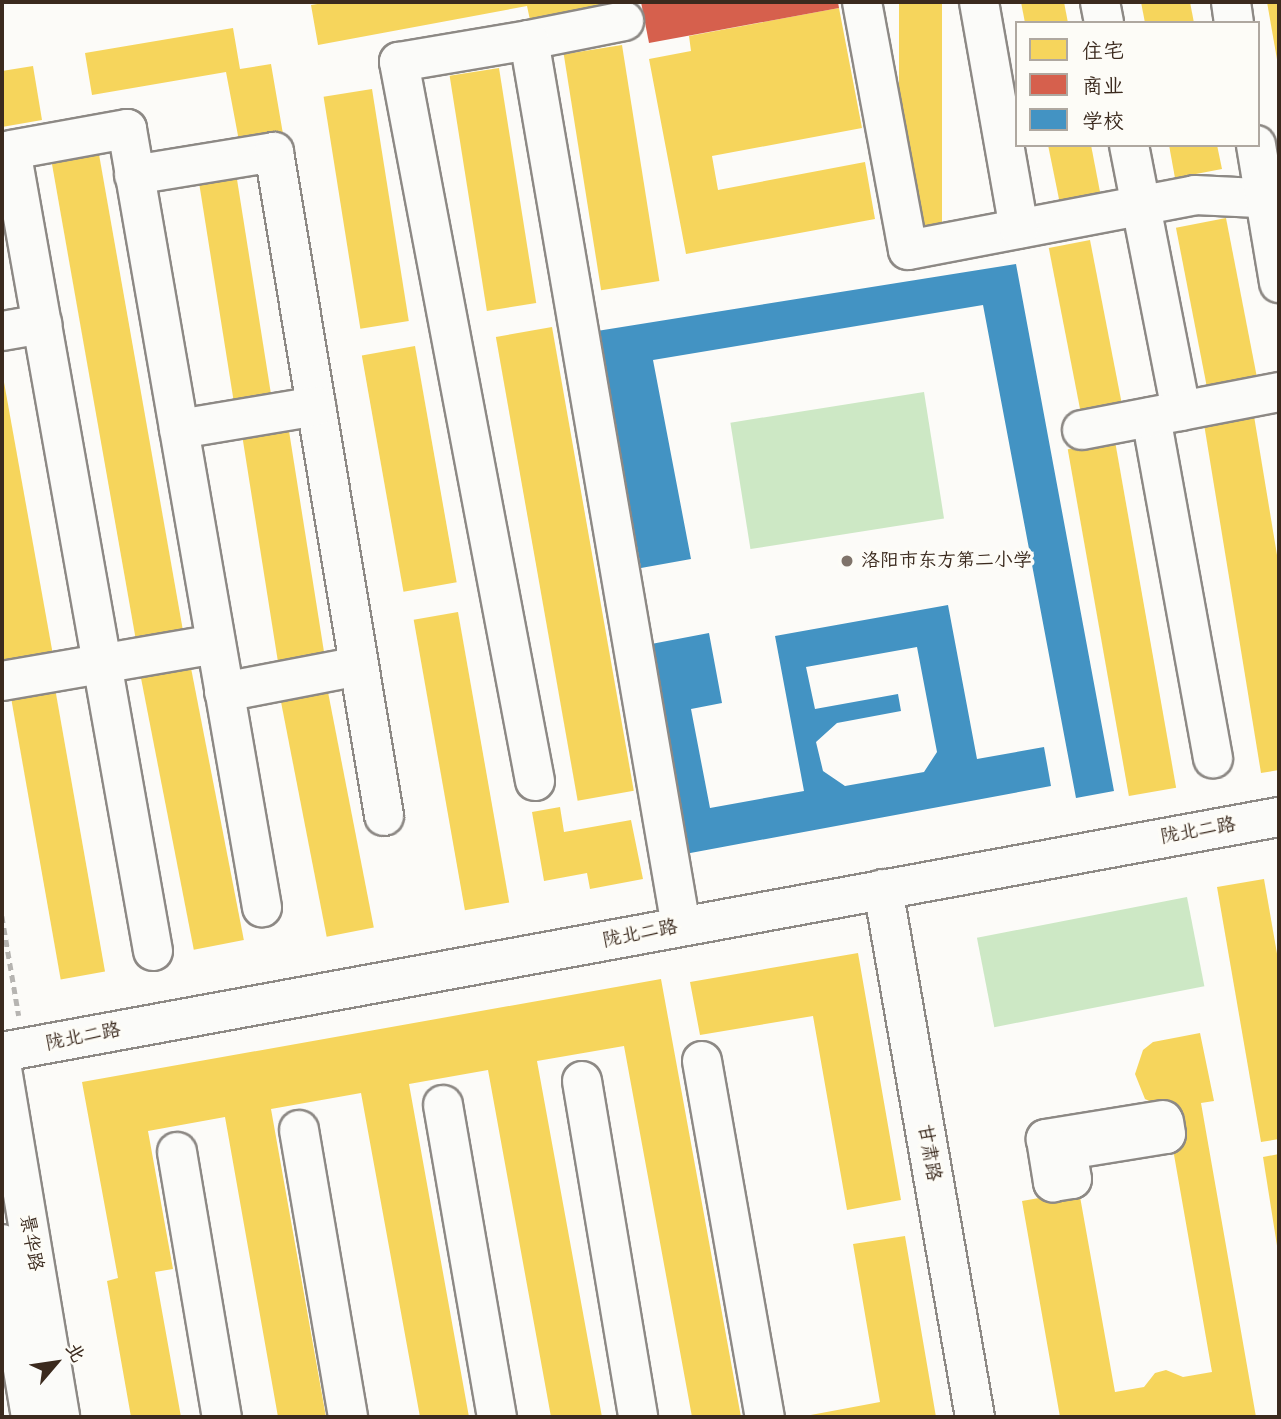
<!DOCTYPE html>
<meta charset="utf-8">
<style>
body{margin:0}
#map{position:relative;width:1281px;height:1419px;overflow:hidden;background:#fcfbf8;font-family:"Balsamiq Sans","LXGW WenKai TC",sans-serif}
div>[style]{position:absolute}
.green>*{inset:0;background:#cde8c5;transform-origin:0 0}
.homes>*{inset:0;background:#f6d55c;transform-origin:0 0}
.shops>*{inset:0;background:#d6604d}
.schools>*{inset:0;background:#4393c3}
.path>*{height:4.5px;margin-top:-2.25px;transform-origin:0;background:repeating-linear-gradient(90deg,#b6b4b1 0 7px,transparent 0 12px)}
.roads{filter:drop-shadow(2px 0 #8d8985) drop-shadow(-2px 0 #8d8985) drop-shadow(0 2px #8d8985) drop-shadow(0 -2px #8d8985)}
.minor>*{height:38px;margin:-19px;padding:0 19px;transform-origin:19px;border-radius:19px;background:#fbfbf9}
.major>*{height:38px;margin:-19px;padding:0 19px;transform-origin:19px;border-radius:19px;background:#fbfbf9}
.dots>*{width:19px;height:19px;translate:-50% -50%;box-sizing:border-box;border:4px solid #fdfcf7;border-radius:50%}
span{translate:-50% -50%;white-space:nowrap;text-align:center;line-height:1.15;-webkit-text-stroke:7px #fdfcf7;paint-order:stroke}
.poi-label{font-size:19px;color:#3b2a1e}
.left{translate:0 -50%;text-align:left}
.street-label{font-size:19px;color:#3b2a1e}
.frame{position:absolute;inset:0;border:4px solid #3b2a1e;pointer-events:none}
.legend{position:absolute;left:1015px;top:21px;width:245px;height:126px;box-sizing:border-box;background:#fdfcf7;border:2px solid #afa8a0;margin:0;padding:9px 12px;list-style:none;font-size:21px;color:#3b2a1e}
.legend li{display:flex;align-items:center;gap:14px;height:35px}
.legend b{width:35px;border:2px solid #afa8a0}
.north{position:absolute;left:21px;top:1328px;width:70px;height:70px;-webkit-text-stroke:5px #fdfcf7;paint-order:stroke;rotate:61deg;font-size:19px;font-weight:700;line-height:28px;text-align:center;color:#3b2a1e}
.north::after{content:'';display:block;margin:auto;width:24px;height:32px;background:#3b2a1e;clip-path:polygon(50% 0,100% 100%,50% 72%,0 100%)}
</style>
<div id="map">
<div class="green">
<div style="left:924px;top:392px;width:128px;height:196px;rotate:81deg"></div>
<div style="left:1187px;top:897px;width:91px;height:214px;rotate:79deg"></div>
</div>
<div class="homes">
<div style="clip-path:polygon(330px 2px,604px 2px,605px 6px,530px 20px,527px 6px,318px 45px,311px 5px)"></div>
<div style="left:899px;top:2px;width:43px;height:234px"></div>
<div style="clip-path:polygon(1021px 2px,1064px 2px,1068px 23px,1025px 23px)"></div>
<div style="clip-path:polygon(1141px 2px,1190px 2px,1194px 23px,1145px 23px)"></div>
<div style="clip-path:polygon(1267px 2px,1279px 2px,1279px 64px,1278px 65px)"></div>
<div style="clip-path:polygon(839px 8px,862px 128px,712px 156px,718px 190px,865px 162px,875px 219px,686px 254px,649px 59px,691px 51px,689px 36px)"></div>
<div style="clip-path:polygon(233px 28px,240px 69px,271px 64px,283px 134px,239px 141px,226px 72px,92px 95px,85px 53px)"></div>
<div style="left:622px;top:45px;width:239px;height:59px;rotate:81deg"></div>
<div style="clip-path:polygon(33px 66px,42px 120px,2px 127px,2px 71px)"></div>
<div style="left:499px;top:68px;width:238px;height:50px;rotate:81deg"></div>
<div style="left:372px;top:89px;width:235px;height:49px;rotate:81deg"></div>
<div style="left:97px;top:143px;width:497px;height:48px;rotate:80deg"></div>
<div style="clip-path:polygon(1048px 145px,1091px 145px,1101px 197px,1060px 204px)"></div>
<div style="clip-path:polygon(1169px 145px,1217px 145px,1222px 169px,1175px 178px)"></div>
<div style="left:236px;top:173px;width:230px;height:38px;rotate:81deg"></div>
<div style="left:1226px;top:218px;width:168px;height:51px;rotate:79deg"></div>
<div style="left:1090px;top:240px;width:169px;height:42px;rotate:79deg"></div>
<div style="left:552px;top:327px;width:471px;height:57px;rotate:80deg"></div>
<div style="left:415px;top:346px;width:240px;height:54px;rotate:80deg"></div>
<div style="clip-path:polygon(2px 371px,53px 655px,4px 663px,2px 653px)"></div>
<div style="clip-path:polygon(1254px 416px,1279px 567px,1279px 770px,1261px 773px,1204px 424px)"></div>
<div style="left:289px;top:431px;width:235px;height:47px;rotate:81deg"></div>
<div style="left:1115px;top:441px;width:352px;height:48px;rotate:80deg"></div>
<div style="left:458px;top:612px;width:295px;height:45px;rotate:80deg"></div>
<div style="left:191px;top:668px;width:277px;height:51px;rotate:79deg"></div>
<div style="left:55px;top:688px;width:288px;height:45px;rotate:80deg"></div>
<div style="left:328px;top:692px;width:240px;height:48px;rotate:79deg"></div>
<div style="clip-path:polygon(560px 807px,564px 832px,631px 820px,643px 879px,590px 889px,587px 873px,544px 881px,532px 812px)"></div>
<div style="clip-path:polygon(1264px 879px,1279px 965px,1279px 1139px,1261px 1142px,1217px 887px)"></div>
<div style="clip-path:polygon(858px 953px,901px 1200px,847px 1210px,813px 1016px,700px 1035px,690px 982px)"></div>
<div style="clip-path:polygon(661px 979px,741px 1417px,692px 1417px,624px 1046px,537px 1061px,602px 1417px,551px 1417px,488px 1070px,409px 1084px,469px 1417px,420px 1417px,361px 1093px,271px 1109px,326px 1417px,278px 1417px,225px 1117px,148px 1131px,173px 1269px,155px 1272px,181px 1417px,131px 1417px,107px 1281px,118px 1278px,82px 1082px)"></div>
<div style="clip-path:polygon(1200px 1033px,1214px 1101px,1201px 1103px,1256px 1417px,1060px 1417px,1022px 1201px,1079px 1191px,1115px 1392px,1144px 1387px,1155px 1373px,1166px 1370px,1183px 1377px,1212px 1372px,1166px 1109px,1145px 1099px,1135px 1074px,1143px 1050px,1153px 1042px)"></div>
<div style="clip-path:polygon(1279px 1154px,1279px 1252px,1278px 1252px,1263px 1157px)"></div>
<div style="clip-path:polygon(905px 1236px,936px 1417px,800px 1417px,880px 1402px,853px 1244px)"></div>
</div>
<div class="shops">
<div style="clip-path:polygon(641px 2px,838px 2px,839px 8px,649px 43px)"></div>
</div>
<div class="schools">
<div style="clip-path:polygon(1016px 264px,1114px 791px,1076px 798px,983px 305px,653px 360px,691px 559px,641px 568px,597px 331px)"></div>
<div style="clip-path:polygon(evenodd,948px 605px,977px 759px,1044px 747px,1051px 786px,685px 854px,646px 645px,709px 633px,722px 703px,691px 709px,710px 808px,804px 791px,775px 636px,948px 605px,917px 647px,937px 752px,924px 772px,845px 786px,823px 771px,816px 742px,837px 723px,901px 711px,898px 694px,815px 709px,806px 667px,917px 647px)"></div>
</div>
<div class="path">
<div style="left:2px;top:916px;width:101px;rotate:80.4deg"></div>
</div>
<div class="roads">
<div class="minor">
<div style="left:862px;top:2px;width:252px;rotate:79.5deg"></div>
<div style="left:908px;top:250px;width:292px;rotate:-10.8deg"></div>
<div style="left:1195px;top:195px;width:84px;rotate:2.7deg"></div>
<div style="left:979px;top:2px;width:230px;rotate:80deg"></div>
<div style="left:1100px;top:2px;width:21px;rotate:79deg"></div>
<div style="left:1231px;top:2px;width:21px;rotate:82deg"></div>
<div style="left:529px;top:40px;width:97px;rotate:-11.3deg"></div>
<div style="left:1129px;top:145px;width:271px;rotate:78.9deg"></div>
<div style="left:1256px;top:145px;width:140px;rotate:80.5deg"></div>
<div style="left:134px;top:175px;width:142px;rotate:-9.3deg"></div>
<div style="left:274px;top:152px;width:673px;rotate:80.59deg"></div>
<div style="left:2px;top:331px;width:41px;rotate:-9.9deg"></div>
<div style="left:1151px;top:417px;width:347px;rotate:79.7deg"></div>
<div style="left:179px;top:429px;width:139px;rotate:-9.5deg"></div>
<div style="left:1082px;top:430px;width:201px;rotate:-10.9deg"></div>
<div style="left:2px;top:681px;width:217px;rotate:-9.8deg"></div>
<div style="left:224px;top:692px;width:137px;rotate:-10.9deg"></div>
<div style="left:535px;top:781px;width:732px;rotate:-100.71deg"></div>
<div style="left:399px;top:62px;width:132px;rotate:-9.6deg"></div>
<div style="left:529px;top:40px;width:899px;rotate:80.27deg"></div>
<div style="left:883px;top:889px;width:536px;rotate:80.12deg"></div>
<div style="left:153px;top:951px;width:813px;rotate:-100.05deg"></div>
<div style="left:11px;top:150px;width:118px;rotate:-10.3deg"></div>
<div style="left:127px;top:129px;width:790px;rotate:80.16deg"></div>
<div style="left:2px;top:1052px;width:1298px;rotate:-10.43deg"></div>
<div style="left:702px;top:1061px;width:362px;rotate:80deg"></div>
<div style="left:582px;top:1081px;width:341px;rotate:80.5deg"></div>
<div style="left:443px;top:1105px;width:317px;rotate:80.2deg"></div>
<div style="left:1163px;top:1120px;width:119px;rotate:170.8deg"></div>
<div style="left:1046px;top:1139px;width:44px;rotate:80.8deg"></div>
<div style="left:1053px;top:1182px;width:19px;rotate:-9deg"></div>
<div style="left:1072px;top:1179px;width:29px;rotate:-100deg"></div>
<div style="left:1067px;top:1150px;width:100px;rotate:-9.2deg"></div>
<div style="left:1166px;top:1134px;width:12px;rotate:-99deg"></div>
<div style="left:299px;top:1130px;width:291px;rotate:80.3deg"></div>
<div style="left:177px;top:1152px;width:269px;rotate:80.4deg"></div>
</div>
<div class="major">
<div style="left:2px;top:1069px;width:353px;rotate:80.5deg"></div>
<div style="left:2px;top:1244px;width:175px;rotate:80.5deg"></div>
</div>
</div>
<div class="dots">
<div style="left:847px;top:561px;background:#7f736a"></div>
</div>
<div class="poi-label">
<span class="left" style="left:861px;top:561px">洛阳市东方第二小学</span>
</div>
<div class="street-label">
<span style="left:1198px;top:831px;rotate:-10deg">陇北二路</span>
<span style="left:640px;top:934px;rotate:-11deg">陇北二路</span>
<span style="left:83px;top:1037px;rotate:-11deg">陇北二路</span>
<span style="left:929px;top:1153px;rotate:80deg">甘肃路</span>
<span style="left:31px;top:1243px;rotate:80deg">景华路</span>
</div>
<div class="frame"></div>
<ul class="legend">
<li><b style="height:19px;background:#f6d55c"></b>住宅</li>
<li><b style="height:19px;background:#d6604d"></b>商业</li>
<li><b style="height:19px;background:#4393c3"></b>学校</li>
</ul>
<div class="north">北</div>
</div>
